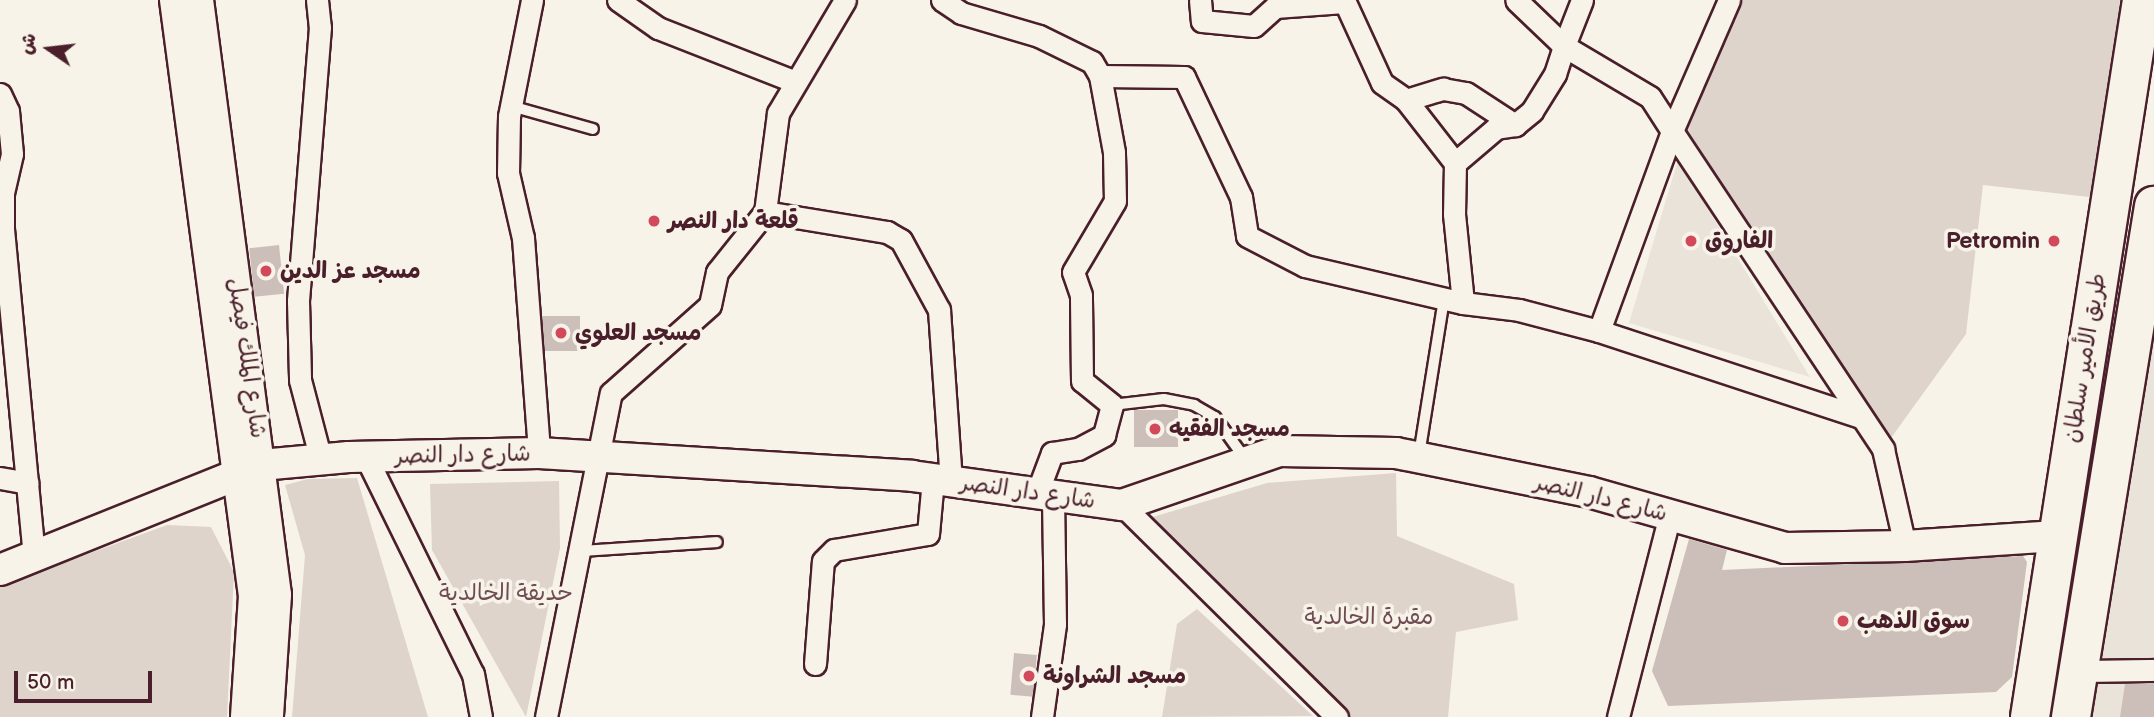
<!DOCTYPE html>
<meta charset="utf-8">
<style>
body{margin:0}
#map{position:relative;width:2154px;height:717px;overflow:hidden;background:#f7f3e8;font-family:"Balsamiq Sans","Playpen Sans Arabic",sans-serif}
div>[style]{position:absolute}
.built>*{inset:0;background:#eae3da}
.green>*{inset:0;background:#ded4cc}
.building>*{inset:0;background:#ccbfb9;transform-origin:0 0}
.roads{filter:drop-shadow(2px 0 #4a1f2b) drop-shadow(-2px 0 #4a1f2b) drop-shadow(0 2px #4a1f2b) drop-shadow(0 -2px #4a1f2b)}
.lane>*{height:10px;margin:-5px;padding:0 5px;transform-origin:5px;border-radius:5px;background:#f7f3e8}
.street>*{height:21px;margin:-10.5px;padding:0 10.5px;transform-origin:10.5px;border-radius:10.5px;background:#f7f3e8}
.secondary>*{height:30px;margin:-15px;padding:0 15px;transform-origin:15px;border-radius:15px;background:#f7f3e8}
.highway>*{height:38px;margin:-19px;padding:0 19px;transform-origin:19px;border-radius:19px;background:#f7f3e8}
.dots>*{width:19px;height:19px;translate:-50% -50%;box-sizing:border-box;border:4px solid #f7f3e8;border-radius:50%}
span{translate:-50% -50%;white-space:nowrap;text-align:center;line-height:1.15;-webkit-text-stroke:7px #f7f3e8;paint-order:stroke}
.poi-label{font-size:23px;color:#4a1f2b;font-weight:700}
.left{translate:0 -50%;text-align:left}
.right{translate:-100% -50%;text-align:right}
.street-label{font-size:23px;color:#4a1f2b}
.park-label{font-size:23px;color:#6f4c53}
.north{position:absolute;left:14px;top:14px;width:70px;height:70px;-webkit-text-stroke:5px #f7f3e8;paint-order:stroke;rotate:284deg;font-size:19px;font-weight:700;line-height:28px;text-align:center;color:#4a1f2b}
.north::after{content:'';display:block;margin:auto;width:24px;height:32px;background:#4a1f2b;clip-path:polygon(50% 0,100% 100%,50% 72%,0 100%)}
.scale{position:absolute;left:14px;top:671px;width:138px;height:32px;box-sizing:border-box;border:4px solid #4a1f2b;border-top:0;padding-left:9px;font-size:21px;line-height:24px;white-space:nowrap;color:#4a1f2b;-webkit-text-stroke:5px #f7f3e8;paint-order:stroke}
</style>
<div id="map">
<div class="built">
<div style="clip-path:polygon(1678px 160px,1810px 377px,1629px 323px)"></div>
<div style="clip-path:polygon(2154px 289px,2154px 717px,2089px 717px)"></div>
</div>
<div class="green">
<div style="clip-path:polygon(1729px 0,2120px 0,2098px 198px,1983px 185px,1966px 334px,1883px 449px,1672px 131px)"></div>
<div style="clip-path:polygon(1396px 473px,1397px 536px,1514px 584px,1518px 620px,1456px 632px,1448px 717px,1348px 717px,1146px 519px,1267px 483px)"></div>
<div style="clip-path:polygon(357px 478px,428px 717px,292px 717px,305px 555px,285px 485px,308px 479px)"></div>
<div style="clip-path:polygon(559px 481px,560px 548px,526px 717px,432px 550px,430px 484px)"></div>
<div style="clip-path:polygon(167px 525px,211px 527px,234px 572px,227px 717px,0 717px,0 586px)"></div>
<div style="clip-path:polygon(1197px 609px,1313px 716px,1162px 717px,1177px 624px)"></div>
</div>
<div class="building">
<div style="left:279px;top:245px;width:49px;height:30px;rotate:84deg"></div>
<div style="left:542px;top:316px;width:38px;height:35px"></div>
<div style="left:1134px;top:410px;width:44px;height:37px"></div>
<div style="clip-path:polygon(1689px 539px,1727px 550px,1722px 570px,2023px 556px,2027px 562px,2012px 677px,1996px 692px,1668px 706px,1652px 671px)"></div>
<div style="left:1014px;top:653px;width:23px;height:42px;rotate:5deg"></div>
<div style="clip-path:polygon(2154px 683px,2154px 717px,2120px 717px,2125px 684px)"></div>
</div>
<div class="roads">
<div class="lane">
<div style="left:511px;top:106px;width:85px;rotate:15.7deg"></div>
<div style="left:1112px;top:405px;width:52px;rotate:-6.6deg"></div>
<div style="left:1164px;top:399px;width:31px;rotate:11deg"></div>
<div style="left:1194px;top:405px;width:24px;rotate:30deg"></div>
<div style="left:1215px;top:417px;width:53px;rotate:54.2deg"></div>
<div style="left:1419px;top:455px;width:158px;rotate:-80.9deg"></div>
<div style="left:583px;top:551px;width:134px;rotate:-3.8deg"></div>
</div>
<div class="street">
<div style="left:317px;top:0;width:27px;rotate:84deg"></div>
<div style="left:320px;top:27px;width:275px;rotate:94.6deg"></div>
<div style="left:298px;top:301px;width:79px;rotate:88.5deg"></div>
<div style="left:300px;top:380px;width:83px;rotate:75.3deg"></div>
<div style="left:532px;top:0;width:118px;rotate:101.2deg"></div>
<div style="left:509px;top:116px;width:57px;rotate:91deg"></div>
<div style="left:508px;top:173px;width:67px;rotate:77deg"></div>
<div style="left:523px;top:238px;width:216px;rotate:85.7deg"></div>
<div style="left:618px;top:0;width:49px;rotate:35deg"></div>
<div style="left:658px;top:28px;width:148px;rotate:21.4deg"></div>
<div style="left:942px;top:0;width:23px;rotate:34deg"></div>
<div style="left:961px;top:13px;width:81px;rotate:16.4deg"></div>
<div style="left:1039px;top:36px;width:59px;rotate:26.1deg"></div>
<div style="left:1092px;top:62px;width:16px;rotate:60deg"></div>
<div style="left:1200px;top:0;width:21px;rotate:85deg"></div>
<div style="left:1202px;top:21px;width:52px;rotate:5.5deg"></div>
<div style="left:1254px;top:26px;width:28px;rotate:-42deg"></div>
<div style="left:1275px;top:7px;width:69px;rotate:-4.1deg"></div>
<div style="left:1344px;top:0;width:91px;rotate:65.4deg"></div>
<div style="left:1382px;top:83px;width:29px;rotate:35deg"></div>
<div style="left:1406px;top:100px;width:39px;rotate:-17deg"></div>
<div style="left:1443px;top:89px;width:23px;rotate:10deg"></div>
<div style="left:1466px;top:93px;width:59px;rotate:33.1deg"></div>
<div style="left:1515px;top:125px;width:22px;rotate:-39deg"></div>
<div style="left:1532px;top:111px;width:44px;rotate:-58.1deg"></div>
<div style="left:1555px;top:74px;width:29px;rotate:-72deg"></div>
<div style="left:1564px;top:46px;width:66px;rotate:-136.2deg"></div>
<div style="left:1729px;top:0;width:143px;rotate:113.5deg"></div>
<div style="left:1672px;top:131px;width:382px;rotate:56.4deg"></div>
<div style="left:1883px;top:449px;width:99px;rotate:77.2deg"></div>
<div style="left:0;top:94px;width:19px;rotate:65deg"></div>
<div style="left:8px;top:111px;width:43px;rotate:84.7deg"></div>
<div style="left:12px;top:154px;width:40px;rotate:103deg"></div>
<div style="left:3px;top:193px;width:36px;rotate:90deg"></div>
<div style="left:3px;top:229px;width:328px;rotate:84.6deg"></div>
<div style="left:1406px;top:100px;width:80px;rotate:52.1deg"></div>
<div style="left:1455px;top:163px;width:54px;rotate:-40.5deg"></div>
<div style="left:1496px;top:128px;width:19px;rotate:-9deg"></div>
<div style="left:1455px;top:163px;width:51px;rotate:91.1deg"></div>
<div style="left:1454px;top:214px;width:89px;rotate:84.2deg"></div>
<div style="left:1463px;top:303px;width:56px;rotate:7.1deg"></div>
<div style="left:1519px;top:310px;width:83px;rotate:14.7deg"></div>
<div style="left:1599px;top:331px;width:213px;rotate:-69.9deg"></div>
<div style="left:1672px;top:131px;width:40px;rotate:-122.9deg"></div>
<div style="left:1650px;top:97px;width:100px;rotate:-149.3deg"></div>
<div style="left:1564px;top:46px;width:49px;rotate:-68.6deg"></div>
<div style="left:765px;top:212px;width:124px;rotate:9.3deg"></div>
<div style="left:887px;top:232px;width:16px;rotate:30deg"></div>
<div style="left:901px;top:240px;width:80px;rotate:61.5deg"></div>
<div style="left:939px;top:310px;width:171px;rotate:86deg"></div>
<div style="left:1599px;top:331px;width:276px;rotate:18.2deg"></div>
<div style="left:366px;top:457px;width:242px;rotate:63.8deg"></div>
<div style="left:473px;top:674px;width:44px;rotate:79.5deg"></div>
<div style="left:0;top:478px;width:28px;rotate:10deg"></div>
<div style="left:1037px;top:493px;width:43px;rotate:-69.4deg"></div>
<div style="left:1052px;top:453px;width:26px;rotate:-9deg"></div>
<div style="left:1078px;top:449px;width:30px;rotate:-28deg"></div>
<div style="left:1104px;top:435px;width:31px;rotate:-75deg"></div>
<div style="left:1112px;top:405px;width:38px;rotate:-141deg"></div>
<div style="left:1082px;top:381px;width:86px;rotate:-90.7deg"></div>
<div style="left:1081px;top:295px;width:24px;rotate:-109deg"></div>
<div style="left:1073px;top:272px;width:82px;rotate:-59.4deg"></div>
<div style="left:1115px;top:201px;width:49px;rotate:-91.2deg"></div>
<div style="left:1114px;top:152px;width:77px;rotate:-100.4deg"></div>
<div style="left:1100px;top:76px;width:84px;rotate:0.7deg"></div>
<div style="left:1184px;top:77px;width:133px;rotate:64.6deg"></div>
<div style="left:1241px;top:197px;width:39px;rotate:81deg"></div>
<div style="left:1247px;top:236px;width:65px;rotate:27.3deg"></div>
<div style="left:1305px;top:266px;width:162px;rotate:13.2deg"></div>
<div style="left:1122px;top:505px;width:302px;rotate:44.6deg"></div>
<div style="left:815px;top:664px;width:103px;rotate:-85.6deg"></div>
<div style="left:823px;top:561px;width:16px;rotate:-45deg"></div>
<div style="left:834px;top:550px;width:95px;rotate:-9.7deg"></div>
<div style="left:928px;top:534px;width:55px;rotate:-84.8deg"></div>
<div style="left:2079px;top:671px;width:75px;rotate:-0.8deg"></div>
<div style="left:546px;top:717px;width:330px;rotate:-78.7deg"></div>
<div style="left:611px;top:393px;width:132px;rotate:-41.6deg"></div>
<div style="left:710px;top:305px;width:34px;rotate:-78deg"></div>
<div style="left:717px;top:272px;width:77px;rotate:-51.3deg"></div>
<div style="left:765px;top:212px;width:100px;rotate:-82.5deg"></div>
<div style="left:778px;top:113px;width:131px;rotate:-59.3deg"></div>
<div style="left:1042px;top:717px;width:94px;rotate:-82deg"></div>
<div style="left:1055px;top:624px;width:129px;rotate:-90.9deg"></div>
<div style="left:1618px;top:717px;width:209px;rotate:-75.6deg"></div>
</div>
<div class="secondary">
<div style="left:175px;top:0;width:601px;rotate:82.45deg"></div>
<div style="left:254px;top:596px;width:121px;rotate:93.8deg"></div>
<div style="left:198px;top:0;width:600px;rotate:82.53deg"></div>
<div style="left:276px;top:595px;width:122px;rotate:93.8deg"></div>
<div style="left:0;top:570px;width:281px;rotate:-21.9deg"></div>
<div style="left:261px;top:465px;width:88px;rotate:-5.2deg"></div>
<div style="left:349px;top:457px;width:190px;rotate:-1.2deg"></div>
<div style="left:539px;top:453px;width:374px;rotate:3.5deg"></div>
<div style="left:912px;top:476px;width:212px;rotate:7.9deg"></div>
<div style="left:1122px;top:505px;width:166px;rotate:-19deg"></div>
<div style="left:1279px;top:451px;width:117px;rotate:1deg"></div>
<div style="left:1396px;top:453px;width:197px;rotate:11.4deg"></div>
<div style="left:1589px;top:492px;width:204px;rotate:15.9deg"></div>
<div style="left:1785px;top:548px;width:120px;rotate:-1deg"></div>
<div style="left:1905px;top:546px;width:152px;rotate:-3.8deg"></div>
</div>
<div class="highway">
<div style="left:2030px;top:717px;width:726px;rotate:-81.12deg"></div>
<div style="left:2071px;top:717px;width:518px;rotate:-80.77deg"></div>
</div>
</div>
<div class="dots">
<div style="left:654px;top:221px;background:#d1495b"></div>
<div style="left:1691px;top:241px;background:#d1495b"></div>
<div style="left:2054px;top:241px;background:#d1495b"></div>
<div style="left:266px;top:271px;background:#d1495b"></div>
<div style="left:561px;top:333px;background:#d1495b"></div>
<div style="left:1155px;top:429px;background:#d1495b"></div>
<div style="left:1843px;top:621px;background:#d1495b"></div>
<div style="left:1029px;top:676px;background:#d1495b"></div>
</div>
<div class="poi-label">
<span class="left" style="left:668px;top:221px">قلعة دار النصر</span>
<span class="left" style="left:1705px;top:241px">الفاروق</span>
<span class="right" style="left:2040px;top:241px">Petromin</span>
<span class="left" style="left:280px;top:271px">مسجد عز الدين</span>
<span class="left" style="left:575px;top:333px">مسجد العلوي</span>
<span class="left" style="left:1169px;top:429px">مسجد الفقيه</span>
<span class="left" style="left:1857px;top:621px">سوق الذهب</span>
<span class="left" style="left:1043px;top:676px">مسجد الشراونة</span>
</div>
<div class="street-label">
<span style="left:247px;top:358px;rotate:82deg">شارع الملك فيصل</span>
<span style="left:2085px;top:358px;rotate:-81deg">طريق الأمير سلطان</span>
<span style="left:463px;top:455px;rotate:-1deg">شارع دار النصر</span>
<span style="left:1028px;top:492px;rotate:8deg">شارع دار النصر</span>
<span style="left:1601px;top:498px;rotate:14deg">شارع دار النصر</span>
</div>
<div class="park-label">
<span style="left:506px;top:593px">حديقة الخالدية</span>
<span style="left:1369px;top:617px">مقبرة الخالدية</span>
</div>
<div class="north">ش</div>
<div class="scale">50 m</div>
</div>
